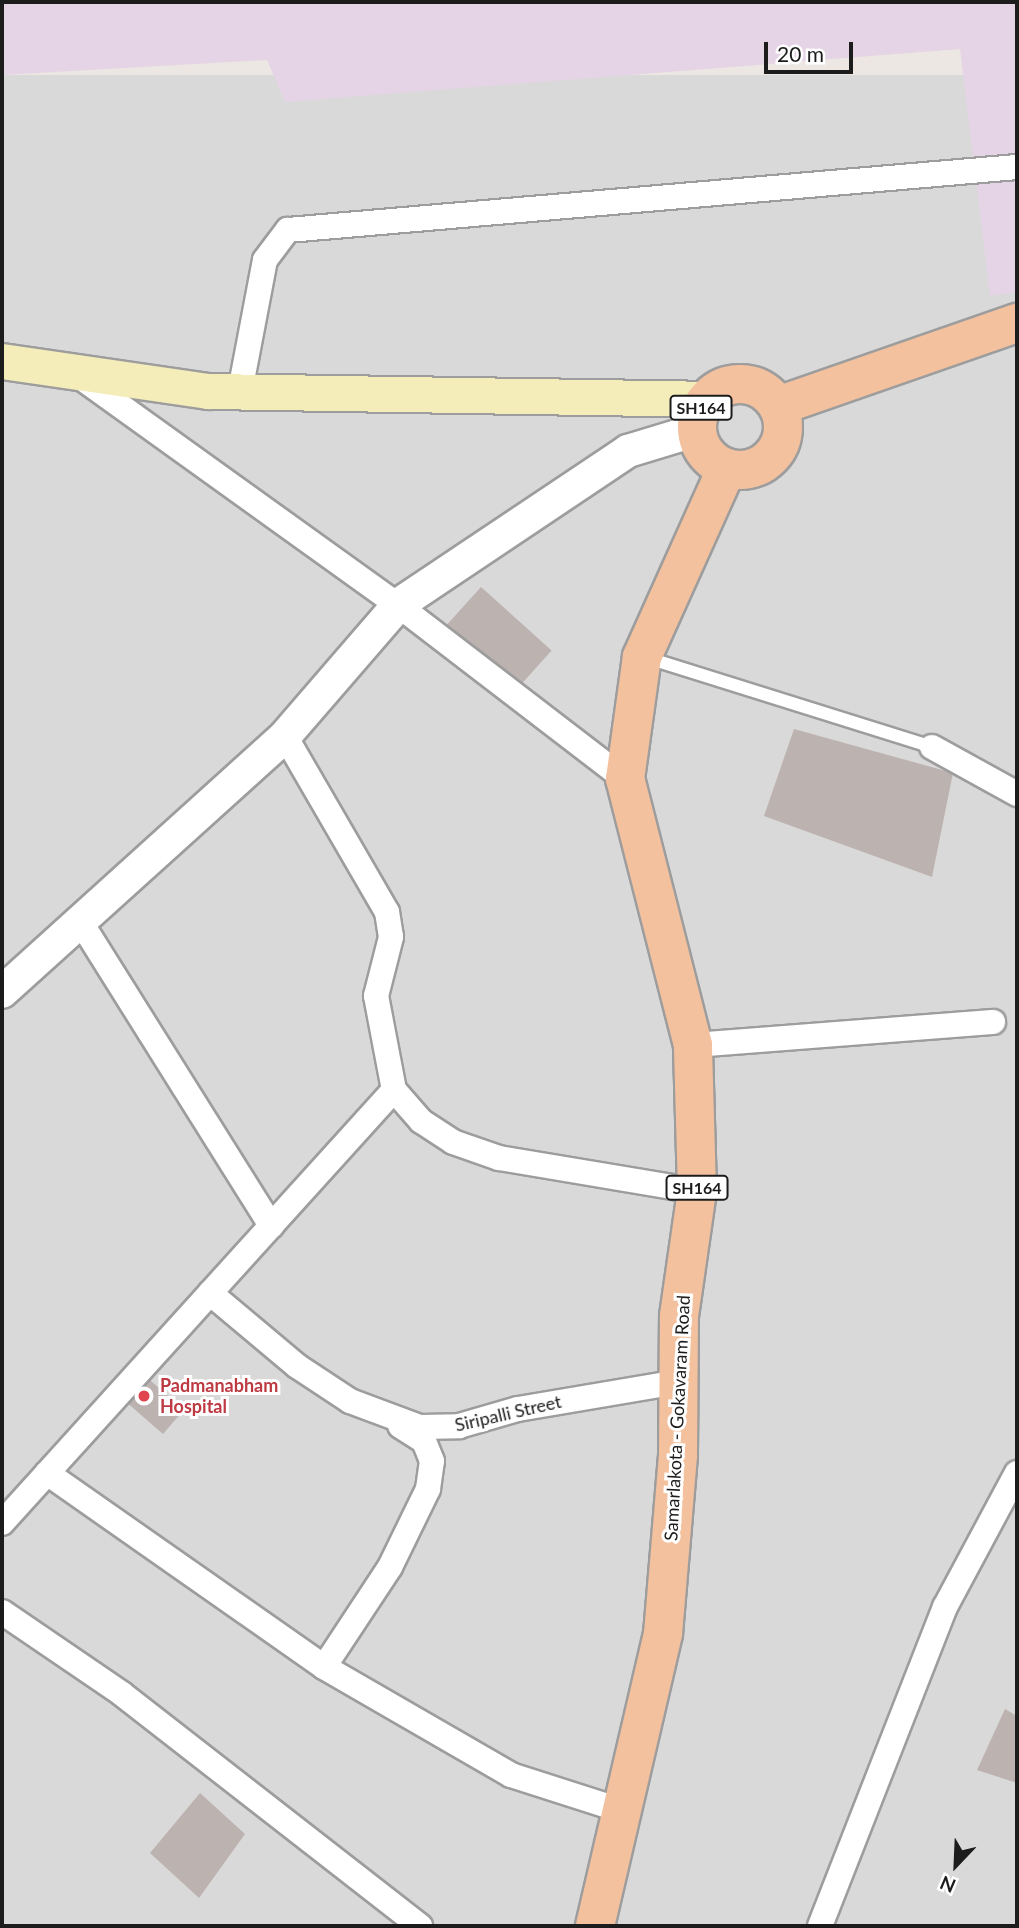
<!DOCTYPE html>
<style>
body{margin:0}
#map{position:relative;width:1019px;height:1928px;overflow:hidden;background:#ece7e2;font-family:Lato,sans-serif}
div>[style]{position:absolute}
.residential>*{inset:0;background:#dad9d9;transform-origin:0 0}
.industrial>*{inset:0;background:#e5d4e5}
.building>*{inset:0;background:#bcb2af;transform-origin:0 0}
.roads{filter:drop-shadow(2px 0 #9d9d9d) drop-shadow(-2px 0 #9d9d9d) drop-shadow(0 2px #9d9d9d) drop-shadow(0 -2px #9d9d9d)}
.service>*{height:12px;margin:-6px;padding:0 6px;transform-origin:6px;border-radius:6px;background:#fff}
.minor>*{height:24px;margin:-12px;padding:0 12px;transform-origin:12px;border-radius:12px;background:#fff}
.tertiary>*{height:32px;margin:-16px;padding:0 16px;transform-origin:16px;border-radius:16px;background:#fff}
.secondary>*{height:35px;margin:-17.5px;padding:0 17.5px;transform-origin:17.5px;border-radius:17.5px;background:#f4edb9}
.primary>*{height:38px;margin:-19px;padding:0 19px;transform-origin:19px;border-radius:19px;background:#f4c19f}
.primary>.ring{margin:-19px;padding:0;box-sizing:content-box;background:none;border:38px solid #f4c19f;border-radius:50%}
.dots>*{width:19px;height:19px;translate:-50% -50%;box-sizing:border-box;border:4px solid #fff;border-radius:50%}
span{translate:-50% -50%;white-space:nowrap;text-align:center;line-height:1.15;-webkit-text-stroke:6px #fff;paint-order:stroke}
.shield-label span{padding:2px 5px;background:#fff;border:2px solid;border-radius:5px;-webkit-text-stroke-width:0}
.shield-label{font-size:16px;color:#1c1c1c;font-weight:700}
.health-label{font-size:18px;color:#be3a42;font-weight:700}
.left{translate:0 -50%;text-align:left}
.street-label{font-size:18px;color:#1c1c1c}
.frame{position:absolute;inset:0;border:4px solid #1c1c1c;pointer-events:none}
.north{position:absolute;left:921px;top:1830px;width:70px;height:70px;-webkit-text-stroke:5px #fff;paint-order:stroke;rotate:203deg;font-size:19px;font-weight:700;line-height:28px;text-align:center;color:#1c1c1c}
.north::after{content:'';display:block;margin:auto;width:24px;height:32px;background:#1c1c1c;clip-path:polygon(50% 0,100% 100%,50% 72%,0 100%)}
.scale{position:absolute;left:764px;top:42px;width:89px;height:32px;box-sizing:border-box;border:4px solid #1c1c1c;border-top:0;padding-left:9px;font-size:21px;line-height:24px;white-space:nowrap;color:#1c1c1c;-webkit-text-stroke:5px #fff;paint-order:stroke}
</style>
<div id="map">
<div class="residential">
<div style="left:1017px;top:75px;width:1851px;height:1020px;rotate:90deg"></div>
</div>
<div class="industrial">
<div style="clip-path:polygon(2px 2px,1017px 2px,1017px 292px,990px 296px,960px 49px,285px 102px,267px 60px,2px 75px)"></div>
</div>
<div class="building">
<div style="left:481px;top:587px;width:95px;height:55px;rotate:42deg"></div>
<div style="clip-path:polygon(794px 729px,953px 773px,932px 877px,764px 816px)"></div>
<div style="left:144px;top:1375px;width:53px;height:32px;rotate:41deg"></div>
<div style="clip-path:polygon(1005px 1709px,1017px 1716px,1017px 1783px,977px 1770px)"></div>
<div style="clip-path:polygon(200px 1793px,245px 1834px,199px 1898px,150px 1853px)"></div>
</div>
<div class="roads">
<div class="service">
<div style="left:645px;top:657px;width:301px;rotate:17.4deg"></div>
</div>
<div class="minor">
<div style="left:76px;top:374px;width:396px;rotate:35.7deg"></div>
<div style="left:398px;top:605px;width:286px;rotate:37.5deg"></div>
<div style="left:240px;top:391px;width:133px;rotate:-79.2deg"></div>
<div style="left:265px;top:260px;width:38px;rotate:-53deg"></div>
<div style="left:288px;top:230px;width:732px;rotate:-4.94deg"></div>
<div style="left:932px;top:747px;width:97px;rotate:28.9deg"></div>
<div style="left:80px;top:921px;width:360px;rotate:57.9deg"></div>
<div style="left:693px;top:1045px;width:301px;rotate:-4.4deg"></div>
<div style="left:394px;top:1090px;width:41px;rotate:48.9deg"></div>
<div style="left:421px;top:1121px;width:38px;rotate:33deg"></div>
<div style="left:453px;top:1142px;width:49px;rotate:19.2deg"></div>
<div style="left:499px;top:1158px;width:201px;rotate:9.5deg"></div>
<div style="left:210px;top:1293px;width:114px;rotate:40deg"></div>
<div style="left:297px;top:1366px;width:64px;rotate:33.4deg"></div>
<div style="left:350px;top:1401px;width:75px;rotate:20.4deg"></div>
<div style="left:420px;top:1427px;width:39px;rotate:-1deg"></div>
<div style="left:459px;top:1426px;width:61px;rotate:-16.1deg"></div>
<div style="left:518px;top:1409px;width:162px;rotate:-9.6deg"></div>
<div style="left:47px;top:1473px;width:338px;rotate:35deg"></div>
<div style="left:324px;top:1667px;width:216px;rotate:30deg"></div>
<div style="left:511px;top:1775px;width:121px;rotate:17.8deg"></div>
<div style="left:2px;top:1523px;width:584px;rotate:-47.85deg"></div>
<div style="left:394px;top:1090px;width:96px;rotate:-100.8deg"></div>
<div style="left:376px;top:996px;width:61px;rotate:-75.7deg"></div>
<div style="left:391px;top:937px;width:25px;rotate:-99deg"></div>
<div style="left:387px;top:912px;width:203px;rotate:-120.1deg"></div>
<div style="left:2px;top:1612px;width:145px;rotate:34.3deg"></div>
<div style="left:122px;top:1694px;width:378px;rotate:37.9deg"></div>
<div style="left:324px;top:1667px;width:120px;rotate:-56.6deg"></div>
<div style="left:390px;top:1567px;width:87px;rotate:-64deg"></div>
<div style="left:428px;top:1489px;width:28px;rotate:-82deg"></div>
<div style="left:432px;top:1461px;width:22px;rotate:-112deg"></div>
<div style="left:424px;top:1441px;width:28px;rotate:-148deg"></div>
<div style="left:820px;top:1926px;width:343px;rotate:-68.6deg"></div>
<div style="left:945px;top:1607px;width:152px;rotate:-61.8deg"></div>
</div>
<div class="tertiary">
<div style="left:2px;top:992px;width:382px;rotate:-42.1deg"></div>
<div style="left:285px;top:736px;width:173px;rotate:-49.2deg"></div>
<div style="left:398px;top:605px;width:277px;rotate:-33.8deg"></div>
<div style="left:628px;top:451px;width:72px;rotate:-16.9deg"></div>
</div>
<div class="secondary">
<div style="left:2px;top:361px;width:208px;rotate:8.3deg"></div>
<div style="left:208px;top:391px;width:499px;rotate:0.9deg"></div>
</div>
<div class="primary">
<div class="ring" style="left:697px;top:384px;width:48px;height:48px"></div>
<div style="left:778px;top:406px;width:253px;rotate:-19.2deg"></div>
<div style="left:595px;top:1926px;width:300px;rotate:-76.9deg"></div>
<div style="left:663px;top:1634px;width:180px;rotate:-85.2deg"></div>
<div style="left:678px;top:1455px;width:139px;rotate:-89.6deg"></div>
<div style="left:679px;top:1316px;width:126px;rotate:-81.8deg"></div>
<div style="left:697px;top:1191px;width:146px;rotate:-91.6deg"></div>
<div style="left:693px;top:1045px;width:275px;rotate:-104.3deg"></div>
<div style="left:625px;top:779px;width:123px;rotate:-82.1deg"></div>
<div style="left:642px;top:657px;width:207px;rotate:-65.8deg"></div>
</div>
</div>
<div class="dots">
<div style="left:144px;top:1396px;background:#e0444e"></div>
</div>
<div class="shield-label">
<span style="left:701px;top:408px">SH164</span>
<span style="left:697px;top:1188px">SH164</span>
</div>
<div class="health-label">
<span class="left" style="left:160px;top:1396px">Padmanabham<br>Hospital</span>
</div>
<div class="street-label">
<span style="left:508px;top:1413px;rotate:-13deg">Siripalli Street</span>
<span style="left:677px;top:1418px;rotate:-87deg">Samarlakota - Gokavaram Road</span>
</div>
<div class="frame"></div>
<div class="north">N</div>
<div class="scale">20 m</div>
</div>
